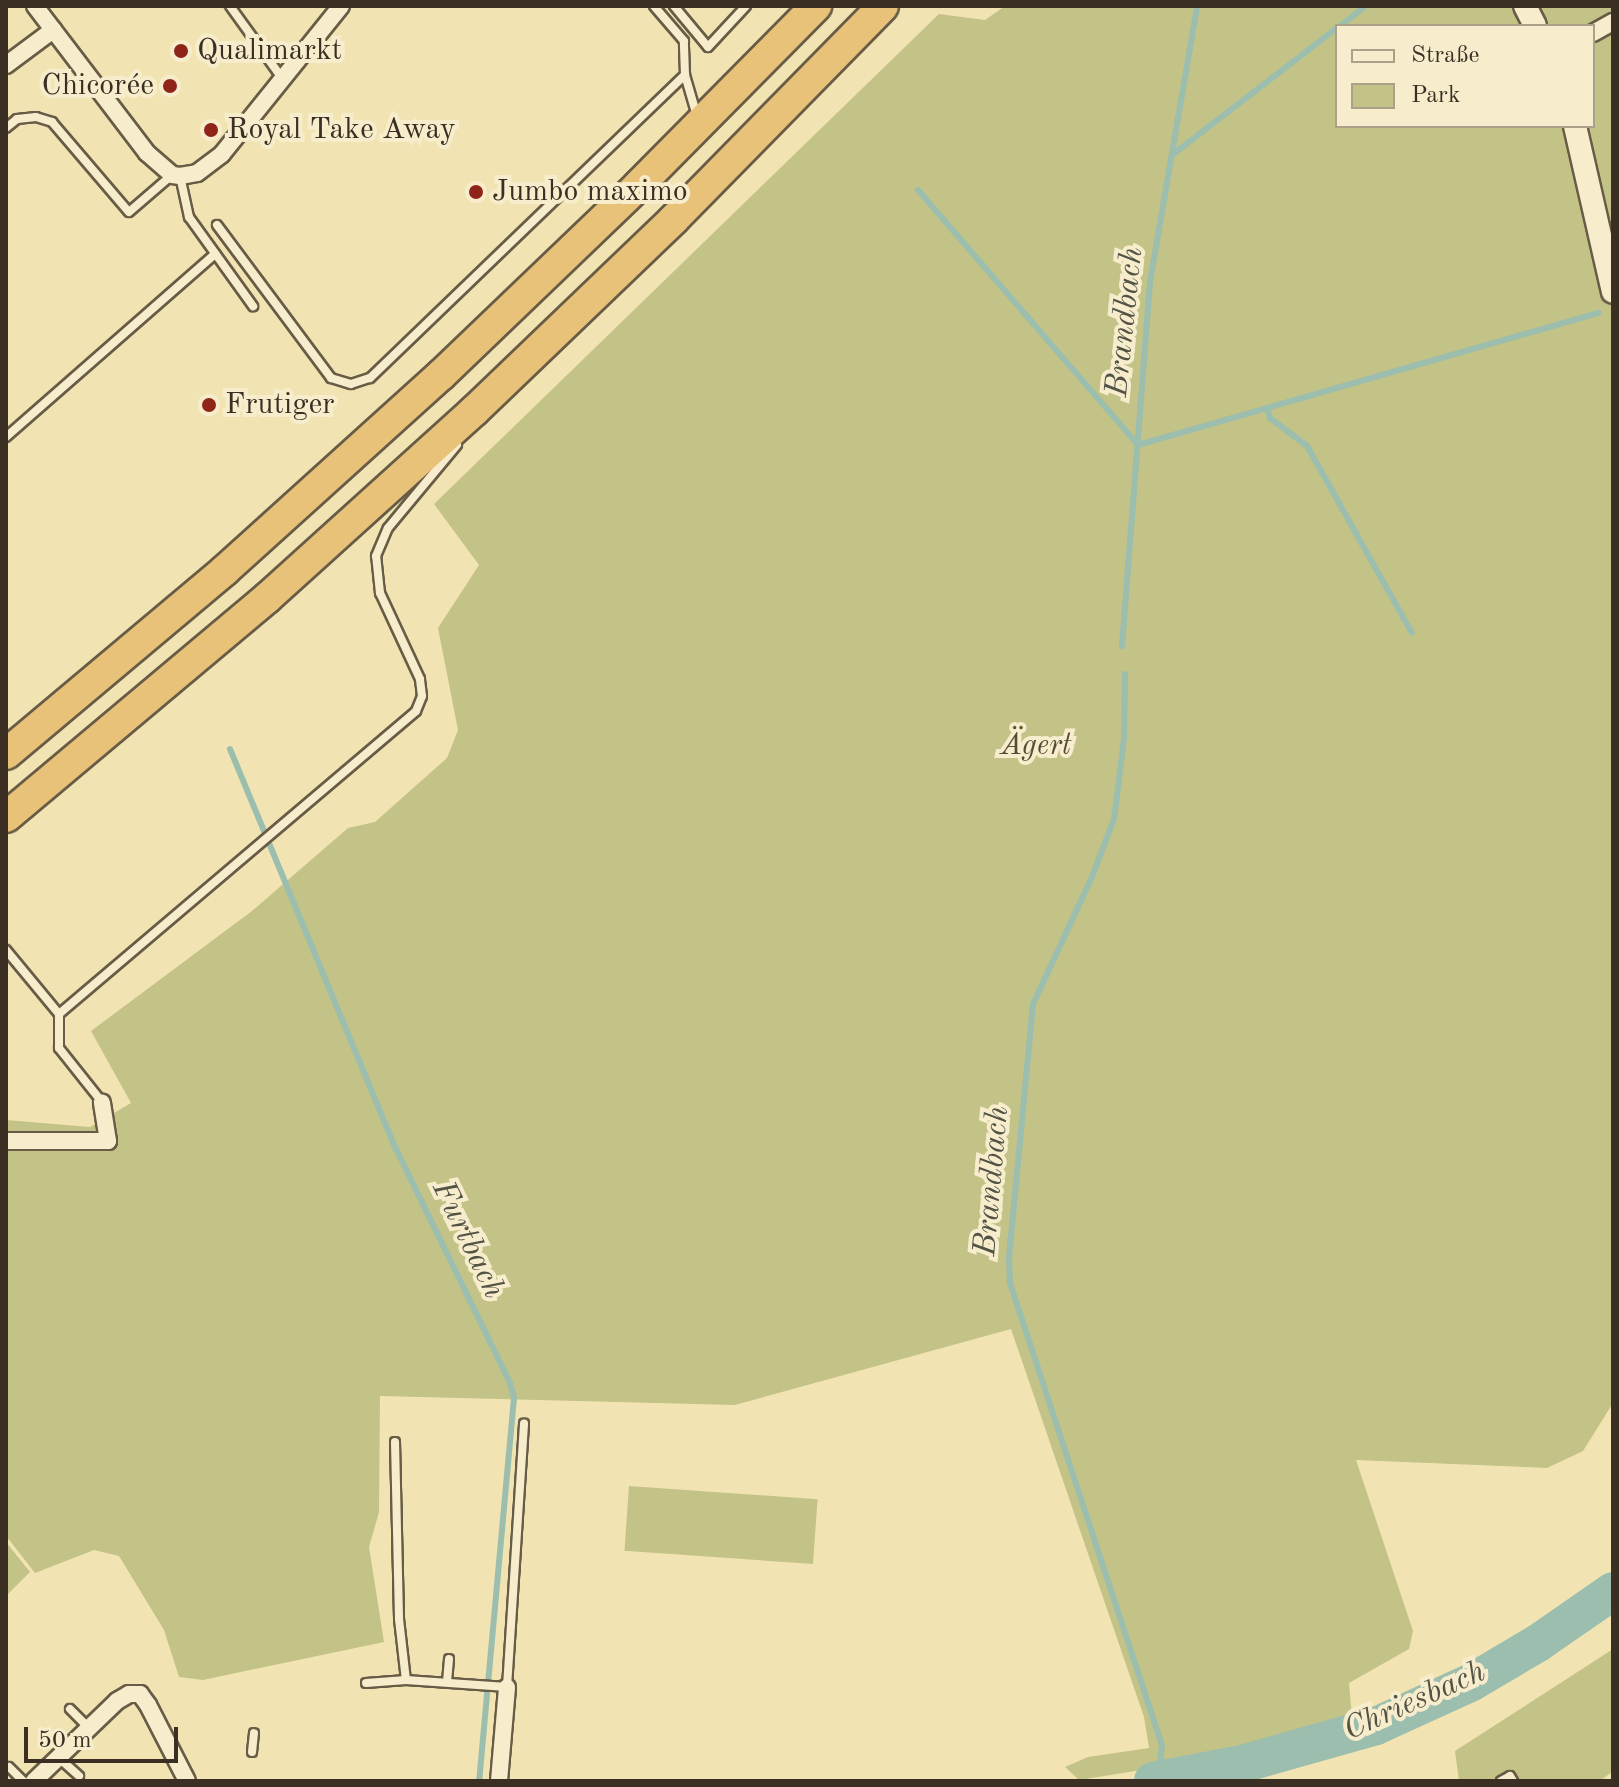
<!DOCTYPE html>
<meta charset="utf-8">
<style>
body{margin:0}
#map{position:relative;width:1619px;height:1787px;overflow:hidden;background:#f2e4b2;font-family:"Old Standard TT",serif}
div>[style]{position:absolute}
.green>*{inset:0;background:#c3c287;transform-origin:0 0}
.stream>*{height:6px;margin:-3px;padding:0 3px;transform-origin:3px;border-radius:3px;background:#9bbeae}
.river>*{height:38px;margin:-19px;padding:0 19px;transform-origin:19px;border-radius:19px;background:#9bbeae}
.roads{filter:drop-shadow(2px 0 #685c46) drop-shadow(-2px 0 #685c46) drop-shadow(0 2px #685c46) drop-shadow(0 -2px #685c46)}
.service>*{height:8px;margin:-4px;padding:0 4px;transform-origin:4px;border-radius:4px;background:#f7edcd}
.minor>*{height:16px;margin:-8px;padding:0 8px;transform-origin:8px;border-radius:8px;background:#f7edcd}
.tertiary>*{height:22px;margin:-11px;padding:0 11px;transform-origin:11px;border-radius:11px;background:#f7edcd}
.motorway>*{height:30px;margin:-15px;padding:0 15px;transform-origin:15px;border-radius:15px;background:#e9c279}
.dots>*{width:22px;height:22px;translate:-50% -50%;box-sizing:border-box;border:4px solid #f7edcd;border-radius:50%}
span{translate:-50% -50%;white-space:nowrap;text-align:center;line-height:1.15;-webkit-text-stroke:8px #f7edcd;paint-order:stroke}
.poi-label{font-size:30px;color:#3a2f22}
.left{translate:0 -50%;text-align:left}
.right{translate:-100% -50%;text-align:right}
.park-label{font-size:30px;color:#554c36;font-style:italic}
.water-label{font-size:32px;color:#525345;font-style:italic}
.frame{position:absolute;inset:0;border:8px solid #3a2f22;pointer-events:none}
.legend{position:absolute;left:1335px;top:24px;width:260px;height:104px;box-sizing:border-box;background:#f7edcd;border:2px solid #aba189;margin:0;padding:10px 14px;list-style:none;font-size:24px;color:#3a2f22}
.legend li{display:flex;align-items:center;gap:16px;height:40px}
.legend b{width:40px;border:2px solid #aba189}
.scale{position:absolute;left:24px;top:1727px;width:154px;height:36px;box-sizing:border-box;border:4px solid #3a2f22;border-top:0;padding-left:10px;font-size:24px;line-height:28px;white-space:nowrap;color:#3a2f22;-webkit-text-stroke:6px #f7edcd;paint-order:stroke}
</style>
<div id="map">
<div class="green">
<div style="clip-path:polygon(evenodd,1005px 6px,1613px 6px,1613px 1403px,1583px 1451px,1547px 1468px,1356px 1460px,1413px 1631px,1409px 1649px,1349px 1683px,1352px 1717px,1217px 1758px,1079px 1780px,1065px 1767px,1088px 1757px,1149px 1748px,1144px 1717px,1011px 1329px,735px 1405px,380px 1396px,379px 1512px,369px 1547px,384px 1642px,203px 1680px,179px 1677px,164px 1630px,119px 1556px,94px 1550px,35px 1573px,6px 1536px,6px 1120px,90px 1127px,131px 1103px,91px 1031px,252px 911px,348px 828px,375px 822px,447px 758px,458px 730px,438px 628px,479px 565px,434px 504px,939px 14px,985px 20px,1005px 6px,1337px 26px,1593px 26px,1593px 126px,1337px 126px,1337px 26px)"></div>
<div style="left:629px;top:1486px;width:189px;height:65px;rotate:4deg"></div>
<div style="clip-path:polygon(6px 1542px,30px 1572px,6px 1596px)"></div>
<div style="clip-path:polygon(1613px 1649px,1613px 1771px,1600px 1781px,1459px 1781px,1455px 1751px)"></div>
</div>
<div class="stream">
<div style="left:1340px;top:26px;width:33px;rotate:-38deg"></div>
<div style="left:1172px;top:155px;width:208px;rotate:-37.6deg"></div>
<div style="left:918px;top:190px;width:337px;rotate:49.2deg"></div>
<div style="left:1138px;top:445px;width:479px;rotate:-16deg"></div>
<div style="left:1267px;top:408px;width:10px;rotate:73deg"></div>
<div style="left:1270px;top:418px;width:46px;rotate:37.1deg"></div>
<div style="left:1307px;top:446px;width:214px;rotate:60.7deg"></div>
<div style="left:1122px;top:646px;width:365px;rotate:-85.6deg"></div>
<div style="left:1150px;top:282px;width:280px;rotate:-80.3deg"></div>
<div style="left:1125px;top:674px;width:65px;rotate:90.9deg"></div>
<div style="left:1124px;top:739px;width:81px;rotate:97.1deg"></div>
<div style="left:1114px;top:819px;width:62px;rotate:110.8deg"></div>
<div style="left:1092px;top:877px;width:140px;rotate:114.9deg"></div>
<div style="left:1033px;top:1004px;width:253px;rotate:95.4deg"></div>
<div style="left:1009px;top:1256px;width:27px;rotate:88deg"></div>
<div style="left:1010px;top:1283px;width:487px;rotate:71.8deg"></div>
<div style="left:1162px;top:1746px;width:34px;rotate:97deg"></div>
<div style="left:230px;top:749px;width:433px;rotate:67.5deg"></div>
<div style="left:396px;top:1149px;width:260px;rotate:64deg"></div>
<div style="left:510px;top:1383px;width:16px;rotate:75deg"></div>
<div style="left:514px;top:1398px;width:385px;rotate:95.2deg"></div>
</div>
<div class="river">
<div style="left:1153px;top:1781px;width:91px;rotate:-10.8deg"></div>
<div style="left:1242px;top:1764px;width:139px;rotate:-15.8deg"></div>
<div style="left:1376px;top:1726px;width:106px;rotate:-24.6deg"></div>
<div style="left:1472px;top:1682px;width:77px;rotate:-30.6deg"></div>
<div style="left:1538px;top:1643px;width:91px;rotate:-34.7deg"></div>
</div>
<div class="roads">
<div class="service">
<div style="left:230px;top:6px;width:89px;rotate:54.2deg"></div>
<div style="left:674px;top:6px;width:53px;rotate:50.3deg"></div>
<div style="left:708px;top:47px;width:56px;rotate:-47.2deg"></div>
<div style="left:685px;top:75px;width:43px;rotate:73.7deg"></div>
<div style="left:6px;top:128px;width:14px;rotate:-39deg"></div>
<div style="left:17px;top:119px;width:19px;rotate:-6deg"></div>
<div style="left:36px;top:117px;width:17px;rotate:17deg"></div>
<div style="left:52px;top:122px;width:118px;rotate:49.5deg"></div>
<div style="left:129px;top:212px;width:57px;rotate:-40.7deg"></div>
<div style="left:180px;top:176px;width:42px;rotate:77.6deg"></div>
<div style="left:189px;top:217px;width:110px;rotate:54.3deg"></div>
<div style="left:217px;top:225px;width:191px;rotate:53.3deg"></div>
<div style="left:331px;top:378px;width:21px;rotate:17deg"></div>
<div style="left:351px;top:384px;width:20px;rotate:-18deg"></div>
<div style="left:370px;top:378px;width:437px;rotate:-43.9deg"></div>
<div style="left:685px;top:75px;width:34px;rotate:-92deg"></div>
<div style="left:684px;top:41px;width:46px;rotate:-130.6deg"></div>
<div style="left:6px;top:437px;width:278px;rotate:-41.2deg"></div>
<div style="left:6px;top:950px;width:83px;rotate:50.4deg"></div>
<div style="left:59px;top:1014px;width:468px;rotate:-40.3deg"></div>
<div style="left:416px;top:711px;width:16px;rotate:-68deg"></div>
<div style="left:422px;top:696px;width:17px;rotate:-97deg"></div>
<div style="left:420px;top:679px;width:95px;rotate:-114.9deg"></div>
<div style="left:380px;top:593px;width:37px;rotate:-96deg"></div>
<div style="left:376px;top:556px;width:30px;rotate:-67deg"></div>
<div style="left:388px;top:528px;width:108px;rotate:-50.3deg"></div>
<div style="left:59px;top:1014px;width:34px;rotate:90deg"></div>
<div style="left:59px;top:1048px;width:69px;rotate:51.5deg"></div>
<div style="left:395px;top:1442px;width:177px;rotate:88.7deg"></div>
<div style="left:399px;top:1619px;width:61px;rotate:83.5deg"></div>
<div style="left:447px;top:1682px;width:23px;rotate:-85deg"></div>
<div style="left:366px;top:1683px;width:40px;rotate:-4.3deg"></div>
<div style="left:406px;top:1680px;width:101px;rotate:4deg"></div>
<div style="left:507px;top:1687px;width:264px;rotate:-86.3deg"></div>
<div style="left:70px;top:1709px;width:27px;rotate:45deg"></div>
<div style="left:252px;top:1752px;width:19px;rotate:-84deg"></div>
<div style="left:59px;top:1758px;width:27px;rotate:42deg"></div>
<div style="left:9px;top:1767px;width:20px;rotate:45deg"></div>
<div style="left:1501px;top:1781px;width:10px;rotate:-29deg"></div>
<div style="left:1510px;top:1776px;width:6px;rotate:59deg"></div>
</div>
<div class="minor">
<div style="left:35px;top:6px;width:185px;rotate:52.7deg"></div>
<div style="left:147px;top:153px;width:33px;rotate:41deg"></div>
<div style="left:172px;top:175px;width:8px;rotate:7deg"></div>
<div style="left:180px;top:176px;width:17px;rotate:-10deg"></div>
<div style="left:197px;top:173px;width:31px;rotate:-37deg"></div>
<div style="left:222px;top:154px;width:190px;rotate:-51.2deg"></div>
<div style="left:1593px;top:33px;width:23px;rotate:-29deg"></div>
<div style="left:6px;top:65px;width:59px;rotate:-36.7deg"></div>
<div style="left:6px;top:1141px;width:102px"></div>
<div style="left:108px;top:1141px;width:39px;rotate:-99deg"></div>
<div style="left:34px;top:1781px;width:115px;rotate:-43.9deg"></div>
<div style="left:117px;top:1701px;width:14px;rotate:-30deg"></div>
<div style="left:129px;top:1694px;width:11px"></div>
<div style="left:140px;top:1694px;width:14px;rotate:54deg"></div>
<div style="left:148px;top:1705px;width:85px;rotate:62.8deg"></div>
<div style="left:499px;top:1781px;width:94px;rotate:-85.1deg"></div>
</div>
<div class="tertiary">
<div style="left:1525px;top:6px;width:22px;rotate:63deg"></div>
<div style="left:1575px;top:126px;width:170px;rotate:77.1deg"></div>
</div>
<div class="motorway">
<div style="left:6px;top:754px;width:286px;rotate:-40deg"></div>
<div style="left:225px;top:570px;width:291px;rotate:-42.1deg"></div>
<div style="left:441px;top:375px;width:274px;rotate:-43.8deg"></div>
<div style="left:639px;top:185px;width:252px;rotate:-45.3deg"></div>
<div style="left:6px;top:817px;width:341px;rotate:-40deg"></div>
<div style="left:267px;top:598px;width:279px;rotate:-42.1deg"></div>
<div style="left:474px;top:411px;width:277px;rotate:-43.8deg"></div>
<div style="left:674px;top:219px;width:298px;rotate:-45.5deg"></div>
</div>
</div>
<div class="dots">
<div style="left:181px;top:51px;background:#8f2418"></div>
<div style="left:170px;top:86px;background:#8f2418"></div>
<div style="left:211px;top:130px;background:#8f2418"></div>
<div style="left:476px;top:192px;background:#8f2418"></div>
<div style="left:209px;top:405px;background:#8f2418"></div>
</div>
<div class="poi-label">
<span class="left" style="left:197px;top:51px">Qualimarkt</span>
<span class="right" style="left:154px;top:86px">Chicorée</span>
<span class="left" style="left:227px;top:130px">Royal Take Away</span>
<span class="left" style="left:492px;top:192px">Jumbo maximo</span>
<span class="left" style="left:225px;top:405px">Frutiger</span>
</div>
<div class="park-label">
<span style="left:1036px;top:746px">Ägert</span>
</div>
<div class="water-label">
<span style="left:1126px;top:322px;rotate:-84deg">Brandbach</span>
<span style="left:993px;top:1181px;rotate:-85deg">Brandbach</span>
<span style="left:467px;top:1240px;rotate:64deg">Furtbach</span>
<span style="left:1415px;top:1702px;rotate:-24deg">Chriesbach</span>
</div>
<div class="frame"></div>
<ul class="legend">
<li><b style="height:10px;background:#f7edcd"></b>Straße</li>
<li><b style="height:22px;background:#c3c287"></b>Park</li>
</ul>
<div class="scale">50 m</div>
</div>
